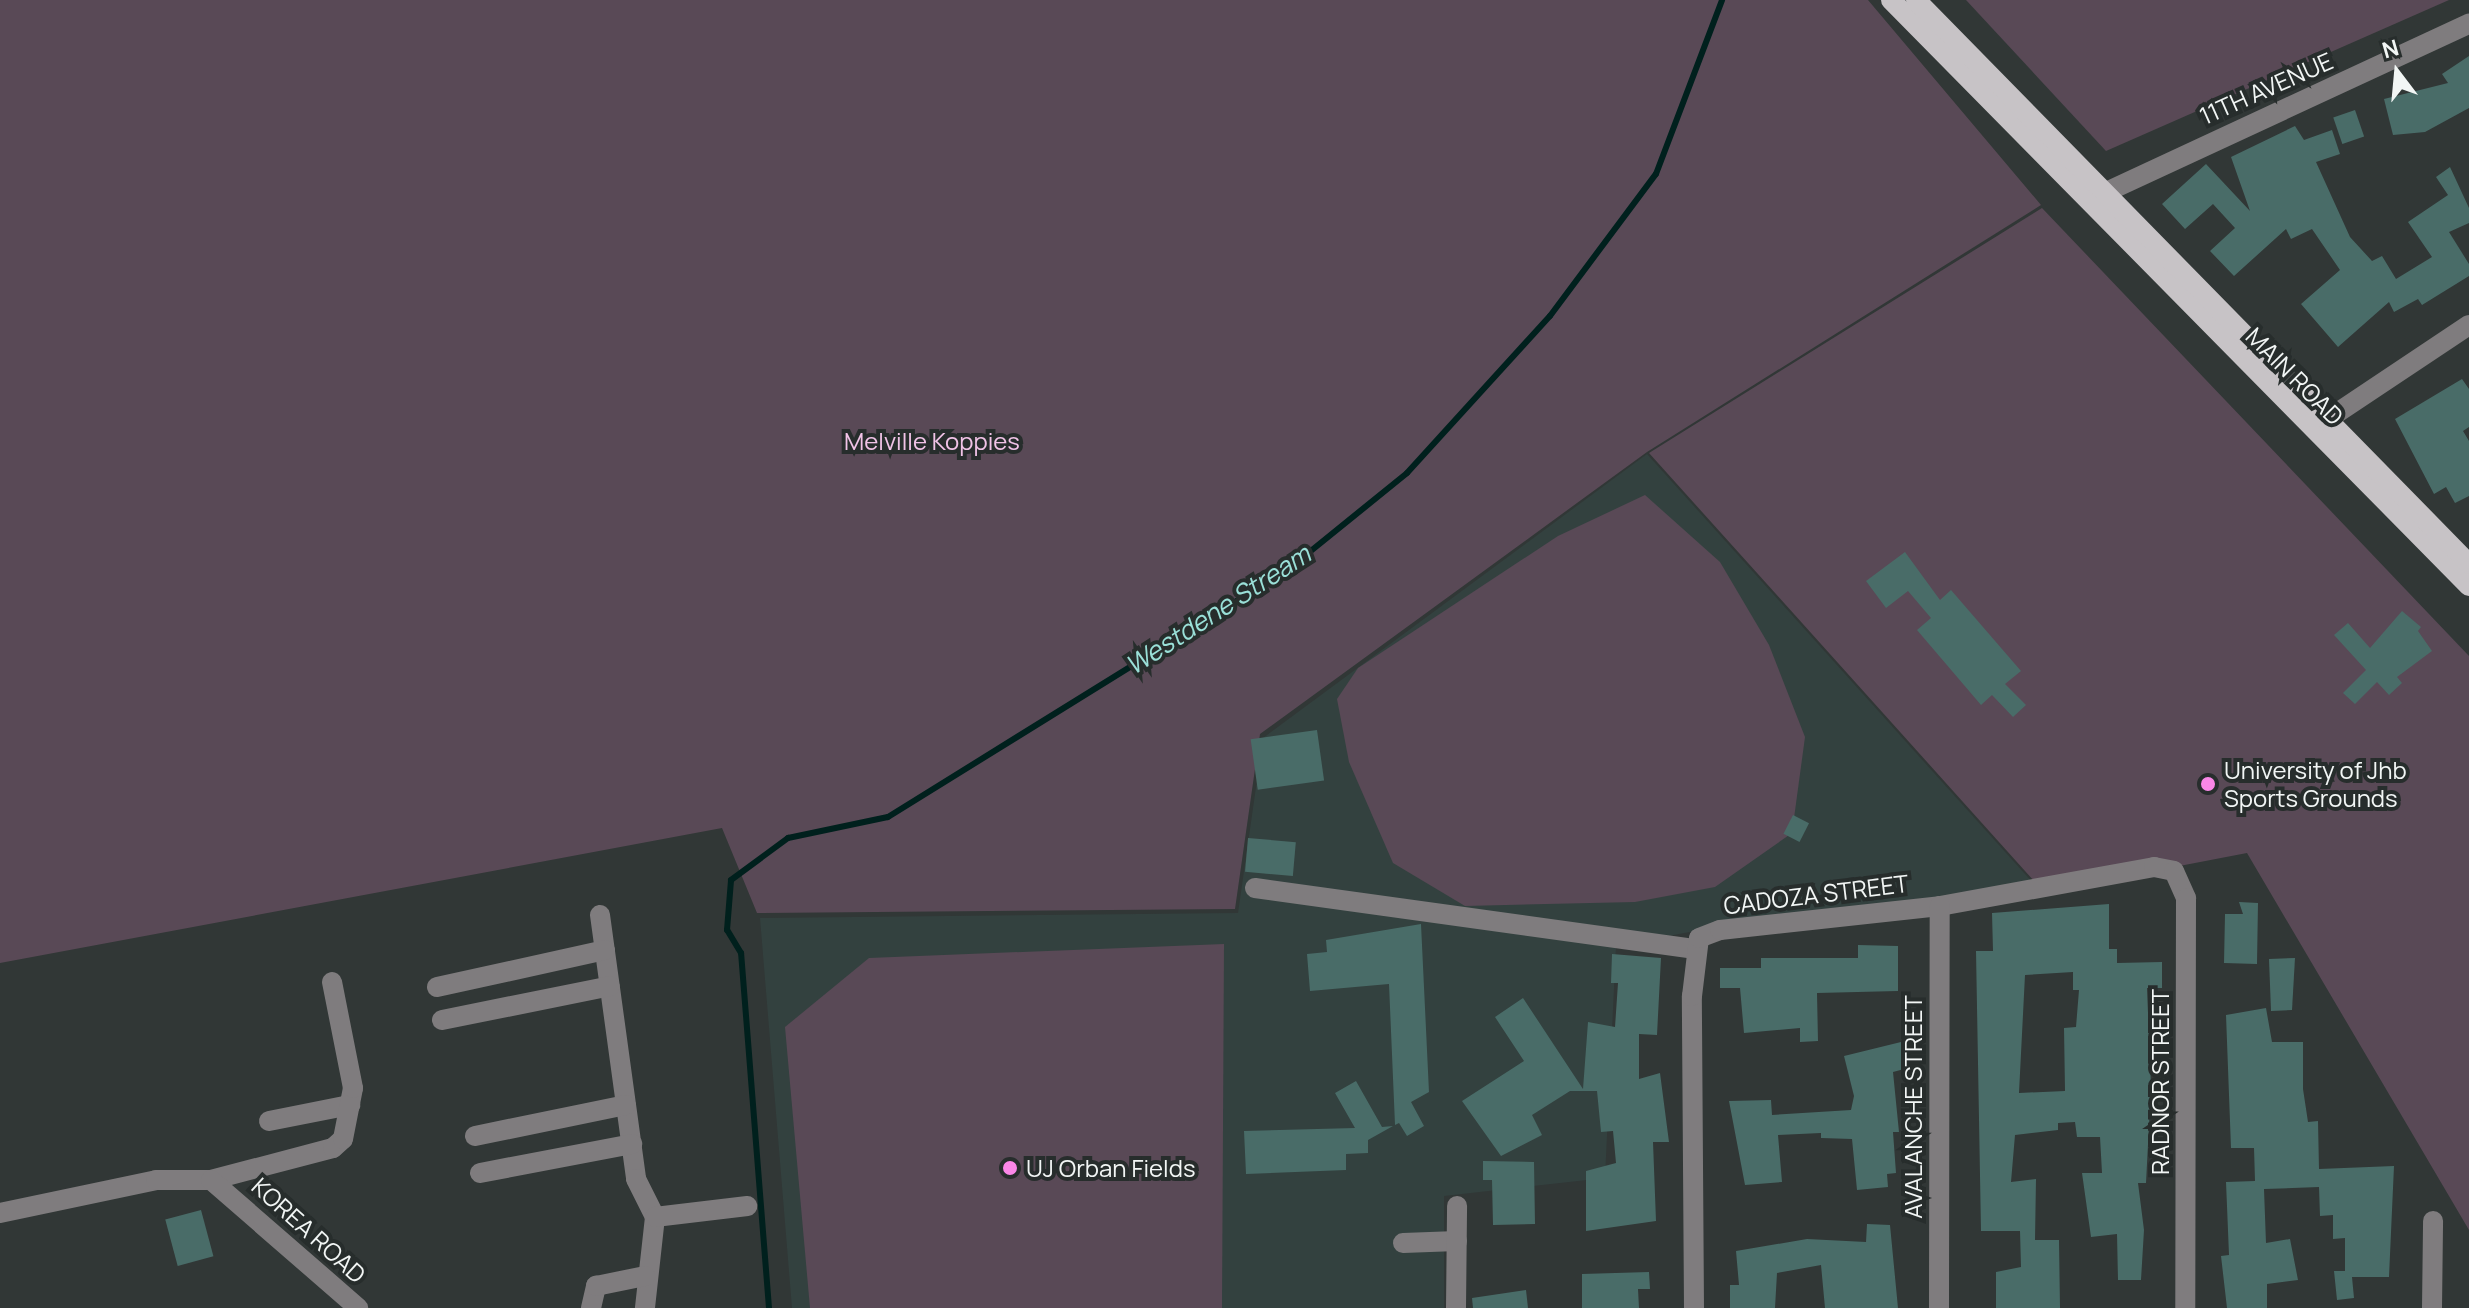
<!DOCTYPE html>
<style>
body{margin:0}
#map{position:relative;width:2469px;height:1308px;overflow:hidden;background:#313736;font-family:Manrope,sans-serif}
div>[style]{position:absolute}
.built>*{inset:0;background:#33413f}
.green>*{inset:0;background:#594956}
.stream>*{height:6px;margin:-3px;padding:0 3px;transform-origin:3px;border-radius:3px;background:#00201d}
.building>*{inset:0;background:#496c68;transform-origin:0 0}
.minor>*{height:20px;margin:-10px;padding:0 10px;transform-origin:10px;border-radius:10px;background:#7f7c7e}
.major>*{height:20px;margin:-10px;padding:0 10px;transform-origin:10px;border-radius:10px;background:#c7c3c6}
.dots>*{width:22px;height:22px;translate:-50% -50%;box-sizing:border-box;border:4px solid #272d2c;border-radius:50%}
span{translate:-50% -50%;white-space:nowrap;text-align:center;line-height:1.15;-webkit-text-stroke:8px #272d2c;paint-order:stroke}
.street-label{font-size:24px;color:#f2f6f5}
.park-label{font-size:24px;color:#f1c3e7}
.poi-label{font-size:24px;color:#f2f6f5}
.left{translate:0 -50%;text-align:left}
.water-label{font-size:26px;color:#9ae0d8;font-style:italic}
.north{position:absolute;left:2357px;top:32px;width:80px;height:80px;-webkit-text-stroke:6px #272d2c;paint-order:stroke;rotate:344deg;font-size:22px;font-weight:700;line-height:32px;text-align:center;color:#f2f6f5}
.north::after{content:'';display:block;margin:auto;width:28px;height:36px;background:#f2f6f5;clip-path:polygon(50% 0,100% 100%,50% 72%,0 100%)}
</style>
<div id="map">
<div class="built">
<div style="clip-path:polygon(1647px 454px,2042px 893px,1700px 930px,1616px 946px,1605px 1178px,1444px 1196px,1444px 1308px,792px 1308px,760px 918px,1238px 913px,1263px 738px)"></div>
</div>
<div class="green">
<div style="clip-path:polygon(0 0,1868px 0,2041px 205px,1647px 452px,1260px 734px,1235px 909px,757px 913px,722px 828px,0 963px)"></div>
<div style="clip-path:polygon(1966px 0,2449px 0,2106px 151px)"></div>
<div style="clip-path:polygon(2042px 208px,2469px 656px,2469px 1230px,2247px 853px,2044px 892px,1649px 453px)"></div>
<div style="clip-path:polygon(1645px 495px,1720px 562px,1769px 645px,1805px 737px,1792px 833px,1715px 887px,1635px 902px,1465px 906px,1393px 863px,1349px 762px,1337px 699px,1358px 668px,1558px 536px)"></div>
<div style="clip-path:polygon(1224px 944px,1222px 1308px,810px 1308px,785px 1027px,869px 958px)"></div>
</div>
<div class="stream">
<div style="left:769px;top:1308px;width:356px;rotate:-94.5deg"></div>
<div style="left:741px;top:953px;width:27px;rotate:-121deg"></div>
<div style="left:727px;top:930px;width:50px;rotate:-85.4deg"></div>
<div style="left:731px;top:880px;width:71px;rotate:-36.4deg"></div>
<div style="left:788px;top:838px;width:102px;rotate:-11.9deg"></div>
<div style="left:888px;top:817px;width:474px;rotate:-31.8deg"></div>
<div style="left:1291px;top:567px;width:149px;rotate:-39deg"></div>
<div style="left:1407px;top:473px;width:212px;rotate:-47.7deg"></div>
<div style="left:1550px;top:316px;width:177px;rotate:-53.3deg"></div>
<div style="left:1656px;top:174px;width:186px;rotate:-69.2deg"></div>
</div>
<div class="building">
<div style="clip-path:polygon(2469px 56px,2469px 108px,2425px 132px,2393px 135px,2384px 99px,2448px 83px,2442px 74px)"></div>
<div style="left:2355px;top:110px;width:28px;height:23px;rotate:71deg"></div>
<div style="clip-path:polygon(2295px 126px,2304px 140px,2332px 130px,2340px 154px,2316px 162px,2350px 237px,2372px 261px,2382px 256px,2396px 279px,2432px 257px,2408px 222px,2448px 195px,2436px 177px,2450px 167px,2469px 208px,2469px 223px,2449px 232px,2469px 264px,2469px 276px,2422px 305px,2418px 299px,2394px 312px,2389px 302px,2338px 347px,2301px 304px,2340px 270px,2312px 229px,2291px 239px,2286px 229px,2234px 276px,2210px 251px,2235px 228px,2213px 204px,2185px 229px,2162px 204px,2206px 164px,2250px 211px,2231px 157px)"></div>
<div style="clip-path:polygon(2462px 379px,2469px 389px,2469px 427px,2463px 431px,2469px 441px,2469px 496px,2455px 503px,2446px 487px,2434px 494px,2395px 419px)"></div>
<div style="clip-path:polygon(1905px 552px,1940px 600px,1951px 590px,2021px 671px,2005px 684px,2026px 705px,2013px 717px,1992px 695px,1981px 705px,1917px 630px,1931px 618px,1908px 591px,1886px 608px,1866px 581px)"></div>
<div style="clip-path:polygon(2402px 611px,2421px 627px,2418px 631px,2432px 651px,2397px 677px,2402px 683px,2389px 695px,2377px 682px,2355px 704px,2343px 693px,2366px 670px,2334px 635px,2348px 623px,2370px 648px)"></div>
<div style="left:1317px;top:730px;width:51px;height:67px;rotate:82deg"></div>
<div style="left:1793px;top:815px;width:18px;height:21px;rotate:27deg"></div>
<div style="left:1248px;top:838px;width:48px;height:34px;rotate:5deg"></div>
<div style="clip-path:polygon(2239px 902px,2258px 903px,2257px 964px,2224px 963px,2225px 914px,2243px 914px)"></div>
<div style="clip-path:polygon(evenodd,2109px 904px,2109px 949px,2117px 949px,2117px 963px,2162px 962px,2162px 988px,2147px 988px,2151px 1087px,2146px 1183px,2138px 1183px,2144px 1230px,2141px 1280px,2118px 1280px,2117px 1234px,2091px 1237px,2082px 1173px,2102px 1173px,2100px 1137px,2077px 1137px,2075px 1122px,2058px 1123px,2058px 1130px,2015px 1135px,2011px 1182px,2036px 1179px,2035px 1240px,2059px 1240px,2060px 1308px,1996px 1308px,1996px 1272px,2021px 1267px,2020px 1231px,1981px 1231px,1976px 951px,1993px 951px,1992px 913px,2109px 904px,2073px 972px,2073px 990px,2079px 990px,2076px 1027px,2064px 1028px,2065px 1091px,2019px 1093px,2025px 975px,2073px 972px)"></div>
<div style="clip-path:polygon(1421px 924px,1429px 1092px,1411px 1102px,1424px 1126px,1407px 1136px,1399px 1123px,1395px 1125px,1389px 984px,1310px 991px,1307px 954px,1327px 952px,1326px 940px)"></div>
<div style="clip-path:polygon(1858px 945px,1898px 946px,1898px 991px,1817px 993px,1818px 1041px,1800px 1042px,1800px 1028px,1744px 1033px,1740px 988px,1720px 988px,1720px 968px,1761px 968px,1761px 958px,1858px 958px)"></div>
<div style="clip-path:polygon(1612px 954px,1661px 958px,1657px 1035px,1639px 1034px,1639px 1079px,1660px 1073px,1669px 1142px,1653px 1142px,1656px 1221px,1586px 1231px,1586px 1171px,1616px 1163px,1613px 1131px,1601px 1132px,1597px 1091px,1570px 1091px,1532px 1115px,1542px 1135px,1501px 1156px,1462px 1101px,1524px 1061px,1495px 1017px,1523px 998px,1583px 1089px,1588px 1022px,1615px 1027px,1618px 983px,1611px 983px)"></div>
<div style="clip-path:polygon(2295px 958px,2292px 1010px,2271px 1011px,2269px 959px)"></div>
<div style="clip-path:polygon(2266px 1008px,2272px 1042px,2303px 1042px,2303px 1089px,2308px 1122px,2318px 1121px,2319px 1169px,2394px 1166px,2389px 1277px,2352px 1277px,2354px 1298px,2337px 1300px,2334px 1271px,2345px 1271px,2345px 1238px,2333px 1239px,2333px 1215px,2320px 1216px,2319px 1187px,2264px 1189px,2266px 1243px,2290px 1239px,2298px 1280px,2267px 1284px,2267px 1308px,2227px 1308px,2221px 1256px,2229px 1255px,2226px 1182px,2255px 1181px,2254px 1148px,2231px 1148px,2226px 1015px)"></div>
<div style="clip-path:polygon(1901px 1042px,1908px 1068px,1893px 1072px,1899px 1132px,1893px 1132px,1896px 1173px,1887px 1174px,1888px 1187px,1857px 1190px,1852px 1139px,1821px 1138px,1821px 1133px,1778px 1135px,1782px 1182px,1745px 1185px,1729px 1101px,1771px 1100px,1772px 1115px,1851px 1110px,1854px 1096px,1844px 1056px)"></div>
<div style="clip-path:polygon(1356px 1081px,1382px 1127px,1393px 1126px,1368px 1140px,1368px 1153px,1346px 1154px,1346px 1170px,1246px 1174px,1244px 1131px,1355px 1128px,1335px 1093px)"></div>
<div style="clip-path:polygon(1483px 1161px,1534px 1162px,1535px 1224px,1493px 1225px,1492px 1180px,1483px 1180px)"></div>
<div style="left:201px;top:1210px;width:48px;height:37px;rotate:75deg"></div>
<div style="clip-path:polygon(1867px 1224px,1890px 1225px,1898px 1308px,1825px 1308px,1821px 1265px,1777px 1273px,1775px 1308px,1730px 1308px,1730px 1285px,1739px 1285px,1736px 1251px,1807px 1239px,1866px 1242px)"></div>
<div style="clip-path:polygon(1649px 1272px,1650px 1289px,1638px 1289px,1639px 1308px,1582px 1308px,1582px 1274px)"></div>
<div style="clip-path:polygon(1526px 1290px,1528px 1308px,1473px 1308px,1472px 1298px)"></div>
</div>
<div class="minor">
<div style="left:2089px;top:200px;width:419px;rotate:-24.9deg"></div>
<div style="left:2316px;top:427px;width:184px;rotate:-33.7deg"></div>
<div style="left:1255px;top:888px;width:443px;rotate:7.9deg"></div>
<div style="left:600px;top:915px;width:266px;rotate:82.2deg"></div>
<div style="left:636px;top:1179px;width:42px;rotate:63.4deg"></div>
<div style="left:655px;top:1217px;width:92px;rotate:96.3deg"></div>
<div style="left:437px;top:987px;width:172px;rotate:-12.4deg"></div>
<div style="left:442px;top:1020px;width:171px;rotate:-11.4deg"></div>
<div style="left:269px;top:1121px;width:83px;rotate:-11.2deg"></div>
<div style="left:475px;top:1136px;width:154px;rotate:-11.6deg"></div>
<div style="left:480px;top:1173px;width:155px;rotate:-10.8deg"></div>
<div style="left:211px;top:1180px;width:126px;rotate:-14.7deg"></div>
<div style="left:333px;top:1148px;width:13px;rotate:-42deg"></div>
<div style="left:343px;top:1139px;width:52px;rotate:-78.9deg"></div>
<div style="left:353px;top:1088px;width:108px;rotate:-101.2deg"></div>
<div style="left:0;top:1213px;width:159px;rotate:-11.9deg"></div>
<div style="left:156px;top:1180px;width:55px"></div>
<div style="left:211px;top:1180px;width:195px;rotate:41deg"></div>
<div style="left:655px;top:1217px;width:93px;rotate:-6.8deg"></div>
<div style="left:1403px;top:1243px;width:54px;rotate:-2.1deg"></div>
<div style="left:591px;top:1308px;width:23px;rotate:-77deg"></div>
<div style="left:596px;top:1286px;width:50px;rotate:-11.5deg"></div>
<div style="left:1456px;top:1308px;width:102px;rotate:-89.4deg"></div>
<div style="left:1694px;top:1308px;width:312px;rotate:-90.4deg"></div>
<div style="left:1692px;top:996px;width:58px;rotate:-83.1deg"></div>
<div style="left:1699px;top:938px;width:22px;rotate:-21deg"></div>
<div style="left:1720px;top:930px;width:221px;rotate:-6.2deg"></div>
<div style="left:1940px;top:906px;width:218px;rotate:-10.3deg"></div>
<div style="left:2154px;top:867px;width:20px;rotate:11deg"></div>
<div style="left:2174px;top:871px;width:30px;rotate:66deg"></div>
<div style="left:2186px;top:898px;width:410px;rotate:90.1deg"></div>
<div style="left:1939px;top:1308px;width:402px;rotate:-89.9deg"></div>
<div style="left:2432px;top:1308px;width:87px;rotate:-89.3deg"></div>
</div>
<div class="major">
<div style="left:1891px;top:0;width:823px;rotate:45.39deg"></div>
<div style="left:1916px;top:0;width:790px;rotate:45.56deg"></div>
</div>
<div class="dots">
<div style="left:2208px;top:784px;background:#fa87e7"></div>
<div style="left:1010px;top:1168px;background:#fa87e7"></div>
</div>
<div class="street-label">
<span style="left:2266px;top:88px;rotate:-24deg">11TH AVENUE</span>
<span style="left:2295px;top:376px;rotate:45deg">MAIN ROAD</span>
<span style="left:1816px;top:894px;rotate:-7deg">CADOZA STREET</span>
<span style="left:2160px;top:1082px;rotate:-90deg">RADNOR STREET</span>
<span style="left:1913px;top:1107px;rotate:-90deg">AVALANCHE STREET</span>
<span style="left:309px;top:1230px;rotate:42deg">KOREA ROAD</span>
</div>
<div class="park-label">
<span style="left:932px;top:441px">Melville Koppies</span>
</div>
<div class="poi-label">
<span class="left" style="left:2224px;top:784px">University of Jhb<br>Sports Grounds</span>
<span class="left" style="left:1026px;top:1168px">UJ Orban Fields</span>
</div>
<div class="water-label">
<span style="left:1218px;top:610px;rotate:-33deg">Westdene Stream</span>
</div>
<div class="north">N</div>
</div>
